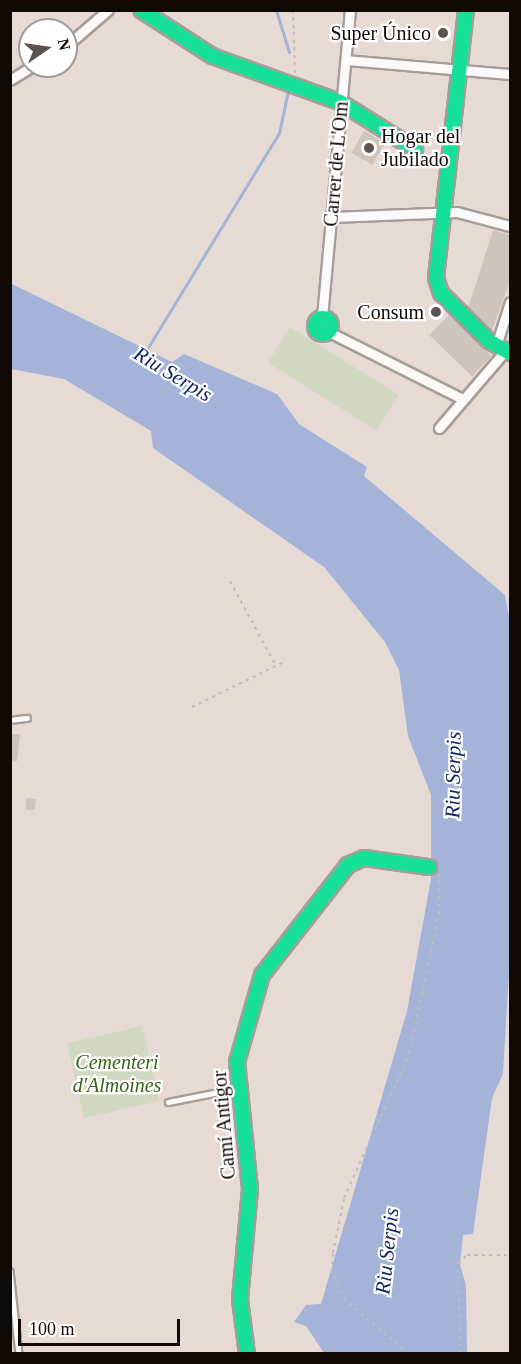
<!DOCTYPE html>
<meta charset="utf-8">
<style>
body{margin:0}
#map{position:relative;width:521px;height:1364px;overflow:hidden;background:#e6dbd4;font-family:"Times New Roman",serif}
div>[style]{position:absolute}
.green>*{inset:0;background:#d1d9c2;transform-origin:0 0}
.water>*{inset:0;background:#a4b3d7}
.stream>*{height:3px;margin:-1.5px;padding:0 1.5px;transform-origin:1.5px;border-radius:1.5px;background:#a4b3d7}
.building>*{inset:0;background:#cdc4be;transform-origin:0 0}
.path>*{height:2px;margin-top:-1px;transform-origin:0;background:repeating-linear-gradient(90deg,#c0bcba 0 3px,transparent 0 7.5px)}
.roads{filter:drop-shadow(2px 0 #a69e99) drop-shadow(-2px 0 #a69e99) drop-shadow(0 2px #a69e99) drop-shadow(0 -2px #a69e99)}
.lane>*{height:4.5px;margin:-2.25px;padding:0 2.25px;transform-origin:2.25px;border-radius:2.25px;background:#fbfaf9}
.street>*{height:9px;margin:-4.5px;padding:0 4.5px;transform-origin:4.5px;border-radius:4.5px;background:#fbfaf9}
.fast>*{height:14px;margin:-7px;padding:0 7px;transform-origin:7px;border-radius:7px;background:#16e098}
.fast>.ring{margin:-7px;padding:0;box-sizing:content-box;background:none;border:14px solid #16e098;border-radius:50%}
.dots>*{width:16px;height:16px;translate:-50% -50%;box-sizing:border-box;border:3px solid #fff;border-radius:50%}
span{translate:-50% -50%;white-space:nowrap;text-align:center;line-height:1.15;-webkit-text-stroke:4.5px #fff;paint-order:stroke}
.poi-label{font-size:20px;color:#100a06}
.right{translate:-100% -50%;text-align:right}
.left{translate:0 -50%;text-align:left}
.street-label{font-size:20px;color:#100a06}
.park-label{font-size:20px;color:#36641b;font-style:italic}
.water-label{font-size:21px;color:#102766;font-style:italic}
.frame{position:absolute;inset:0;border:12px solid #100a06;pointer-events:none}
.north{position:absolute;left:18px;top:18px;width:60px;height:60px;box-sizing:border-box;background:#fff;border:2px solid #9f9d9b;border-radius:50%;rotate:77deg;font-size:16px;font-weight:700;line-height:24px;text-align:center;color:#100a06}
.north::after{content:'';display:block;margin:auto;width:21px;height:27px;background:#5b534e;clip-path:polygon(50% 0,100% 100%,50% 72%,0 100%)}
.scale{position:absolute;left:18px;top:1319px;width:162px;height:27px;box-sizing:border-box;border:3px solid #100a06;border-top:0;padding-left:8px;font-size:18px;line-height:21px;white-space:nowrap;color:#100a06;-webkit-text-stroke:4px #fff;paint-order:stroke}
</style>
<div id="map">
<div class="green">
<div style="left:290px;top:327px;width:128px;height:42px;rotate:32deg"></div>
<div style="left:142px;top:1026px;width:77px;height:77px;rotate:77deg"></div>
</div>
<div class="water">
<div style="clip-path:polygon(10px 283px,172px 362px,184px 354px,277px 394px,299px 424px,367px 467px,364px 476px,505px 595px,510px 622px,510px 955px,503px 1074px,492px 1098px,473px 1234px,463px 1235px,460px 1265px,466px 1285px,467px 1353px,324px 1353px,306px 1326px,294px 1322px,306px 1305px,321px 1304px,407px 1011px,431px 879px,431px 795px,408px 736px,399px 670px,385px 642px,324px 567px,153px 448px,151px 431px,64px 379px,11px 369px)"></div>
</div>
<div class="stream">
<div style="left:276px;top:10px;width:44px;rotate:72.8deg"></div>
<div style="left:144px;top:354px;width:259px;rotate:-58.6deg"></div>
<div style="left:279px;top:133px;width:40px;rotate:-78deg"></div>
</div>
<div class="building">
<div style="left:364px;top:131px;width:24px;height:25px;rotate:30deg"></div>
<div style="clip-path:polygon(493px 230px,510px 235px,510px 281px,491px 333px,468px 309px)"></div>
<div style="left:449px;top:315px;width:59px;height:28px;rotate:44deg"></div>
<div style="clip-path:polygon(10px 734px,20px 734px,17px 761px,10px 762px)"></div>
<div style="clip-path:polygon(26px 798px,36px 799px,35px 810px,26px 810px)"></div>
</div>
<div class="path">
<div style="left:293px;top:10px;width:64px;rotate:88.2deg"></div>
<div style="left:230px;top:581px;width:97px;rotate:61.6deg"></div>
<div style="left:192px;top:707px;width:105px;rotate:-26.1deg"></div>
<div style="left:409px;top:1354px;width:84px;rotate:-139.8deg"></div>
<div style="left:345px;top:1300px;width:31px;rotate:-115deg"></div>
<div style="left:332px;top:1272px;width:19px;rotate:-87deg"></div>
<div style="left:333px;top:1253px;width:56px;rotate:-78.7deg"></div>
<div style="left:344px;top:1198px;width:158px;rotate:-65.7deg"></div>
<div style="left:409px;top:1054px;width:143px;rotate:-77.9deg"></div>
<div style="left:439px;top:914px;width:39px;rotate:-90deg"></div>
<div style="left:460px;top:1354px;width:91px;rotate:-91.3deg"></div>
<div style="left:458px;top:1263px;width:12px;rotate:-42deg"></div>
<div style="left:467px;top:1255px;width:43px"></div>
</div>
<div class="roads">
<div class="lane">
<div style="left:10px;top:720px;width:17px;rotate:-7deg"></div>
<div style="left:168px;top:1102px;width:72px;rotate:-11.2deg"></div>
<div style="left:10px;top:1271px;width:83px;rotate:83.8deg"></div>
</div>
<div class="street">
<div style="left:66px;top:46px;width:55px;rotate:-40.6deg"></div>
<div style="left:346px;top:60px;width:165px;rotate:4.9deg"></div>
<div style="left:10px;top:80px;width:26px;rotate:-32deg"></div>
<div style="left:332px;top:217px;width:125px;rotate:-2.3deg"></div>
<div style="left:457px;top:212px;width:55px;rotate:14.8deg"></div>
<div style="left:322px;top:317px;width:308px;rotate:-84.8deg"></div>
<div style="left:329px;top:332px;width:150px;rotate:26.6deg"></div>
<div style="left:496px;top:346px;width:46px;rotate:-72.3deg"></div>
<div style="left:439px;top:428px;width:101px;rotate:-49.4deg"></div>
</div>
<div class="fast">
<div style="left:141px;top:10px;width:85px;rotate:32.9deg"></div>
<div style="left:212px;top:56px;width:136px;rotate:19.8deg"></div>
<div style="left:340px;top:102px;width:89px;rotate:32.1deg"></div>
<div style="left:466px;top:10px;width:270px;rotate:96.4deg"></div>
<div style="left:436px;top:278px;width:16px;rotate:72deg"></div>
<div style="left:441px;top:293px;width:68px;rotate:45deg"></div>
<div style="left:489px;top:341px;width:24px;rotate:30deg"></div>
<div class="ring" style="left:315px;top:318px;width:2px;height:2px"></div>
<div style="left:247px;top:1354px;width:55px;rotate:-97.3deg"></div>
<div style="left:240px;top:1299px;width:110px;rotate:-84.8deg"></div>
<div style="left:250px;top:1189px;width:128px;rotate:-95.8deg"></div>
<div style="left:237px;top:1062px;width:91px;rotate:-74deg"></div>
<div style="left:262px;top:975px;width:140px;rotate:-52deg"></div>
<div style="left:348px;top:865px;width:17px;rotate:-24deg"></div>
<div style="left:364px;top:858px;width:66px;rotate:7.9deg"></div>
</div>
</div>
<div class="dots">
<div style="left:443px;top:33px;background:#5b534e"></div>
<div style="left:369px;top:148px;background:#5b534e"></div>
<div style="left:436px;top:312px;background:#5b534e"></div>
</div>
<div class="poi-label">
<span class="right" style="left:431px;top:33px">Super Único</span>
<span class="left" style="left:381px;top:148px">Hogar del<br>Jubilado</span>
<span class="right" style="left:424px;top:312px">Consum</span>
</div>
<div class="street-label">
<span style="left:336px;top:164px;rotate:-85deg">Carrer de L'Om</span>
<span style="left:224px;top:1125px;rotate:-95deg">Camí Antigor</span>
</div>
<div class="park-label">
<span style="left:117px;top:1074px">Cementeri<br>d'Almoines</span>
</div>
<div class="water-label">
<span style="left:173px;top:374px;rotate:31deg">Riu Serpis</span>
<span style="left:453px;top:775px;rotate:-89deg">Riu Serpis</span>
<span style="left:387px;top:1251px;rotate:-84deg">Riu Serpis</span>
</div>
<div class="frame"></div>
<div class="north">N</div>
<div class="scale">100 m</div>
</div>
